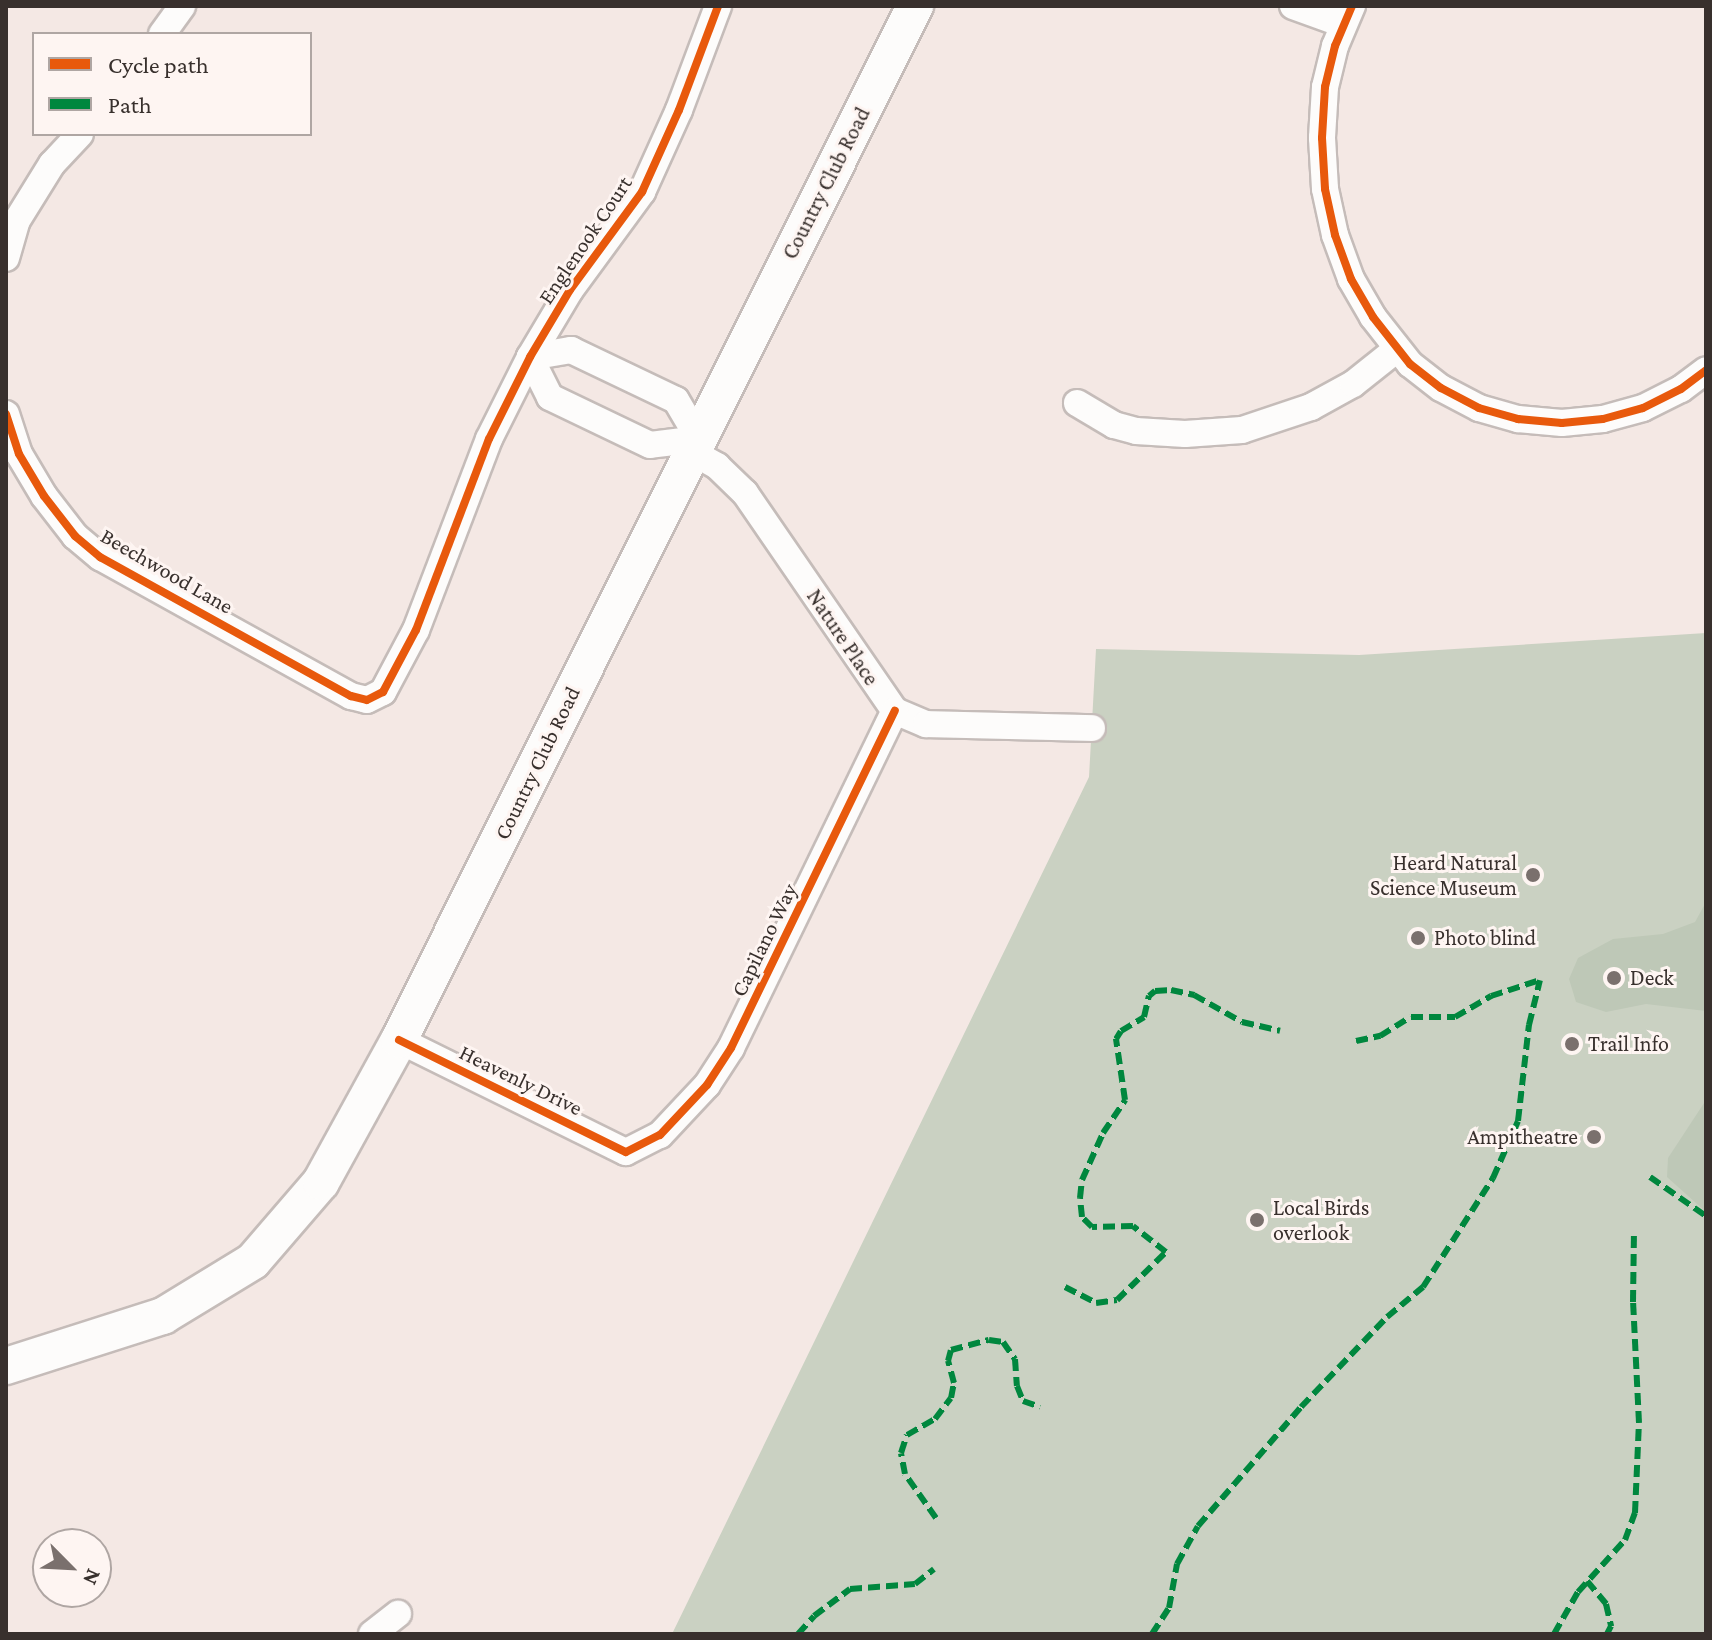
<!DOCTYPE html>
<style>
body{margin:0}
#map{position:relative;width:1712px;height:1640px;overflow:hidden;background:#f4e8e4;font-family:"Crimson Pro",serif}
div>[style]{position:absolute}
.green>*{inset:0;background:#cad1c2}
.forest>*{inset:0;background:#bec8b7}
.roads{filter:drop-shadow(2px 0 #c5bcb9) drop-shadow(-2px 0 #c5bcb9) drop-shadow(0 2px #c5bcb9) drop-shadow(0 -2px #c5bcb9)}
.minor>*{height:26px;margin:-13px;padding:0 13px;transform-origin:13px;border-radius:13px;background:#fdfcfb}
.secondary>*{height:36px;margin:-18px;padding:0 18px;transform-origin:18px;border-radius:18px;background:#fdfcfb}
.quiet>*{height:6px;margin-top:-3px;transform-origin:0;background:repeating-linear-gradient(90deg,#00873e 0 12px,transparent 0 18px)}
.cycleway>*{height:8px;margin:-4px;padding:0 4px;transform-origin:4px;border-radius:4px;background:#e8590c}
.dots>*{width:22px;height:22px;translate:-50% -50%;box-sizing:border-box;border:4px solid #fef5f2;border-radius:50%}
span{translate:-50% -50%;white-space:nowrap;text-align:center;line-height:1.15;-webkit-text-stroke:6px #fef5f2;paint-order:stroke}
.street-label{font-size:22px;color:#38302d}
.poi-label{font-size:22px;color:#38302d}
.right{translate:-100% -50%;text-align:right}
.left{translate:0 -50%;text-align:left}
.frame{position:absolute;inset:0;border:8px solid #38302d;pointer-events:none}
.legend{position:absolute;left:32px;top:32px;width:280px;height:104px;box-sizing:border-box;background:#fef5f2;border:2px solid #afa6a3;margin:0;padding:10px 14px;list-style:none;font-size:24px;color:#38302d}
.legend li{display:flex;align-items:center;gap:16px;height:40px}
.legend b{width:40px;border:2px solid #afa6a3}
.north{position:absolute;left:32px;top:1528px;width:80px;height:80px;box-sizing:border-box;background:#fef5f2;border:2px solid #afa6a3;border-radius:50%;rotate:114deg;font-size:22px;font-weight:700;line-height:32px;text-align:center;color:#38302d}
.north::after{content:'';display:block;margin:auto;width:28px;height:36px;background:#7a706d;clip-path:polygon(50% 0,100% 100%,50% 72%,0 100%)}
</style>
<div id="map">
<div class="green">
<div style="clip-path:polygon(1706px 633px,1706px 1634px,672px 1634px,1089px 777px,1096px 649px,1359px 655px)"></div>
</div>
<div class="forest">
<div style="clip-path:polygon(1706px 902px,1706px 1011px,1646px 1004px,1606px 1012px,1576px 1002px,1569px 979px,1578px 958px,1613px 939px,1663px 934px,1695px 922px)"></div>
<div style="clip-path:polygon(1706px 1100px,1706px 1212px,1667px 1177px,1668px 1158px)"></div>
</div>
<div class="roads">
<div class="minor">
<div style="left:1293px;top:6px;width:53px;rotate:19.8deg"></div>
<div style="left:1352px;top:6px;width:43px;rotate:113deg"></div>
<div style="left:1335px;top:46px;width:42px;rotate:103.7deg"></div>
<div style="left:1325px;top:87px;width:51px;rotate:93.4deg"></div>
<div style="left:1322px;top:138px;width:51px;rotate:86.6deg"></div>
<div style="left:1325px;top:189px;width:47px;rotate:77.7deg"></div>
<div style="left:1335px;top:235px;width:47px;rotate:70deg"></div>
<div style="left:1351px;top:279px;width:44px;rotate:59.9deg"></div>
<div style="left:1373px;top:317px;width:60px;rotate:51.8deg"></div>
<div style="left:1410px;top:364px;width:39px;rotate:38deg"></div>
<div style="left:1441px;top:388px;width:43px;rotate:27.8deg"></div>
<div style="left:1479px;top:408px;width:41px;rotate:15.8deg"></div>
<div style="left:1518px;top:419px;width:44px;rotate:5.2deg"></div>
<div style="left:1562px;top:423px;width:41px;rotate:-5.6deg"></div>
<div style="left:1603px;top:419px;width:41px;rotate:-15.4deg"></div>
<div style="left:1643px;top:408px;width:42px;rotate:-26.6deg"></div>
<div style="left:1681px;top:389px;width:31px;rotate:-37deg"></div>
<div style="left:162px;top:34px;width:34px;rotate:-54deg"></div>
<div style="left:6px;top:258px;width:37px;rotate:-74deg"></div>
<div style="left:16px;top:222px;width:68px;rotate:-58.2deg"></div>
<div style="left:52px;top:164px;width:41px;rotate:-47deg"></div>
<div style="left:571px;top:350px;width:116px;rotate:25.5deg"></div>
<div style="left:676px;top:400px;width:45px;rotate:59.5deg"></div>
<div style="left:699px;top:439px;width:49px;rotate:173deg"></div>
<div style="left:650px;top:445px;width:111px;rotate:-154.4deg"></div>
<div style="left:550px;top:397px;width:45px;rotate:-116.6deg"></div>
<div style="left:530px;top:357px;width:42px;rotate:-9.7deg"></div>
<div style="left:1077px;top:403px;width:43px;rotate:30.7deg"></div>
<div style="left:1114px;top:425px;width:23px;rotate:15deg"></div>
<div style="left:1136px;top:431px;width:49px;rotate:3.5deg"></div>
<div style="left:1185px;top:434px;width:57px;rotate:-4deg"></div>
<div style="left:1242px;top:430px;width:73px;rotate:-18.4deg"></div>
<div style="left:1311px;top:407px;width:48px;rotate:-28.7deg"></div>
<div style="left:1353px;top:384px;width:56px;rotate:-38.5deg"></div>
<div style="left:6px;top:414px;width:42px;rotate:72deg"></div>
<div style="left:19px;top:454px;width:49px;rotate:59.2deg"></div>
<div style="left:44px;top:496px;width:51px;rotate:52.2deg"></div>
<div style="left:75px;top:536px;width:33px;rotate:40deg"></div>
<div style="left:100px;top:557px;width:287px;rotate:29deg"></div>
<div style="left:351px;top:696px;width:16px;rotate:14deg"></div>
<div style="left:367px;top:700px;width:18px;rotate:-27deg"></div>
<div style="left:383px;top:692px;width:70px;rotate:-62deg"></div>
<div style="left:416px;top:630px;width:204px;rotate:-69.1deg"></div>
<div style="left:489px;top:439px;width:92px;rotate:-63.4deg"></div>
<div style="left:530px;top:357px;width:78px;rotate:-59.2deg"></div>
<div style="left:570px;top:290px;width:122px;rotate:-53.7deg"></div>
<div style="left:642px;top:192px;width:90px;rotate:-65.7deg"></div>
<div style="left:679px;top:110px;width:111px;rotate:-69.4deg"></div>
<div style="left:692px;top:452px;width:29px;rotate:29deg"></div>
<div style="left:717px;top:466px;width:39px;rotate:44deg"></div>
<div style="left:745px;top:493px;width:265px;rotate:55.5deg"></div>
<div style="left:895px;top:711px;width:34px;rotate:23deg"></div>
<div style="left:926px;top:724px;width:166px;rotate:1.4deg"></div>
<div style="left:399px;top:1040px;width:253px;rotate:26.3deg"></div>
<div style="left:626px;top:1152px;width:38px;rotate:-27deg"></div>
<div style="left:660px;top:1135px;width:69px;rotate:-46.8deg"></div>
<div style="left:707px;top:1085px;width:44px;rotate:-57deg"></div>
<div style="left:731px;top:1048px;width:375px;rotate:-64.1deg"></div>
<div style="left:372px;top:1634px;width:33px;rotate:-38deg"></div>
</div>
<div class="secondary">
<div style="left:6px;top:1366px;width:165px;rotate:-17.7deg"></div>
<div style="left:163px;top:1316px;width:105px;rotate:-31.4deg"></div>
<div style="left:253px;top:1261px;width:104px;rotate:-49.3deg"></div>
<div style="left:321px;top:1182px;width:162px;rotate:-61.2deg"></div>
<div style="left:399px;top:1040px;width:1156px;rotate:-63.48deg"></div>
</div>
</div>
<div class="quiet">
<div style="left:1356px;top:1041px;width:25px;rotate:-12deg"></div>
<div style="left:1380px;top:1036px;width:36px;rotate:-32deg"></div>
<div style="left:1411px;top:1017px;width:44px"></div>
<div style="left:1455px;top:1017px;width:42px;rotate:-30.3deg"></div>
<div style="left:1491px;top:996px;width:52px;rotate:-18.1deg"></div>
<div style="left:1650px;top:1177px;width:68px;rotate:34.9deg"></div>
<div style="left:1065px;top:1287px;width:35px;rotate:27deg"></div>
<div style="left:1096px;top:1303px;width:21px;rotate:-8deg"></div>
<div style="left:1117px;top:1300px;width:69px;rotate:-44.4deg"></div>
<div style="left:1166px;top:1252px;width:42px;rotate:-141.8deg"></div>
<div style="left:1133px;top:1226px;width:41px;rotate:178.6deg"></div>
<div style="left:1092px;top:1227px;width:14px;rotate:-135deg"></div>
<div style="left:1082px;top:1217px;width:19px;rotate:-96deg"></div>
<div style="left:1080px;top:1198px;width:18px;rotate:-84deg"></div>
<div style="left:1082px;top:1180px;width:51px;rotate:-65.9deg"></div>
<div style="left:1103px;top:1133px;width:40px;rotate:-56deg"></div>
<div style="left:1125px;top:1100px;width:62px;rotate:-98.4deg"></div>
<div style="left:1116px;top:1039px;width:9px;rotate:-58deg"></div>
<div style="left:1121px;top:1031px;width:27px;rotate:-31deg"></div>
<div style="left:1144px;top:1017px;width:22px;rotate:-77deg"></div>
<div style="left:1149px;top:996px;width:8px;rotate:-40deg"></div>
<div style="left:1155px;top:991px;width:16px;rotate:-4deg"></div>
<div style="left:1171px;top:990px;width:24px;rotate:12deg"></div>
<div style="left:1194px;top:995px;width:55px;rotate:29.4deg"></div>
<div style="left:1242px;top:1022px;width:39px;rotate:13deg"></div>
<div style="left:936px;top:1518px;width:54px;rotate:-125.2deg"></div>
<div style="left:905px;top:1474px;width:21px;rotate:-101deg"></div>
<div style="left:901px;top:1453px;width:19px;rotate:-72deg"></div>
<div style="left:907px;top:1435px;width:32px;rotate:-30deg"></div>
<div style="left:935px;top:1419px;width:26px;rotate:-53deg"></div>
<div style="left:951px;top:1398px;width:15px;rotate:-79deg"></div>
<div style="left:954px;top:1383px;width:23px;rotate:-105deg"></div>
<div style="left:948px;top:1361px;width:11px;rotate:-75deg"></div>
<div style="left:951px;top:1350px;width:39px;rotate:-15deg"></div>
<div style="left:989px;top:1340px;width:14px;rotate:8deg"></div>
<div style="left:1003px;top:1342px;width:21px;rotate:55deg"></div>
<div style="left:1015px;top:1359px;width:27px;rotate:86deg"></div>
<div style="left:1017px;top:1386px;width:16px;rotate:68deg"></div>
<div style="left:1023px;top:1401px;width:18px;rotate:19deg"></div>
<div style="left:1587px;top:1581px;width:30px;rotate:50deg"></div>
<div style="left:1606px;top:1604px;width:23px;rotate:77deg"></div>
<div style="left:1611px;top:1626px;width:9px;rotate:117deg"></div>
<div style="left:798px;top:1634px;width:24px;rotate:-48deg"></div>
<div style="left:814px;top:1616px;width:45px;rotate:-36.9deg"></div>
<div style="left:850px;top:1589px;width:65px;rotate:-4.4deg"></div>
<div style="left:915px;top:1584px;width:24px;rotate:-38deg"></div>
<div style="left:1152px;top:1634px;width:31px;rotate:-57deg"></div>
<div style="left:1169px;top:1608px;width:45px;rotate:-79.7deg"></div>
<div style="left:1177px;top:1564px;width:43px;rotate:-61.1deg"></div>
<div style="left:1198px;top:1526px;width:157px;rotate:-49.1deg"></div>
<div style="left:1301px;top:1407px;width:124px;rotate:-46.3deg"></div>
<div style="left:1387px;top:1317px;width:47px;rotate:-39.8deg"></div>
<div style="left:1423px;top:1287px;width:130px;rotate:-57.3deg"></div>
<div style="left:1493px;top:1178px;width:62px;rotate:-66.3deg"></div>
<div style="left:1518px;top:1121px;width:97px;rotate:-83.5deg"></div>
<div style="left:1529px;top:1025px;width:46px;rotate:-76.3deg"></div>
<div style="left:1554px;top:1634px;width:48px;rotate:-60.3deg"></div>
<div style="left:1578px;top:1592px;width:70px;rotate:-47.9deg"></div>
<div style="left:1625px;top:1540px;width:29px;rotate:-70deg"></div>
<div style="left:1635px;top:1513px;width:90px;rotate:-87.5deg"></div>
<div style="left:1639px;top:1423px;width:121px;rotate:-92.8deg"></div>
<div style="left:1633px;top:1302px;width:72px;rotate:-89.2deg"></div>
</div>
<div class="cycleway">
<div style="left:1352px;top:6px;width:43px;rotate:113deg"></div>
<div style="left:1335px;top:46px;width:42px;rotate:103.7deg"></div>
<div style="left:1325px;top:87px;width:51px;rotate:93.4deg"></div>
<div style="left:1322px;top:138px;width:51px;rotate:86.6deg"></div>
<div style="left:1325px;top:189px;width:47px;rotate:77.7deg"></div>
<div style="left:1335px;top:235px;width:47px;rotate:70deg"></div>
<div style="left:1351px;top:279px;width:44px;rotate:59.9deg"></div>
<div style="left:1373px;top:317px;width:60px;rotate:51.8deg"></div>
<div style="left:1410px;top:364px;width:39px;rotate:38deg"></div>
<div style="left:1441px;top:388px;width:43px;rotate:27.8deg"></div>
<div style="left:1479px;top:408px;width:41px;rotate:15.8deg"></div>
<div style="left:1518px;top:419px;width:44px;rotate:5.2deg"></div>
<div style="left:1562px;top:423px;width:41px;rotate:-5.6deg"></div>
<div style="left:1603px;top:419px;width:41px;rotate:-15.4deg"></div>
<div style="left:1643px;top:408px;width:42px;rotate:-26.6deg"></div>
<div style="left:1681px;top:389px;width:31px;rotate:-37deg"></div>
<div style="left:6px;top:414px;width:42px;rotate:72deg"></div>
<div style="left:19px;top:454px;width:49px;rotate:59.2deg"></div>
<div style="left:44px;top:496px;width:51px;rotate:52.2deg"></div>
<div style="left:75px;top:536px;width:33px;rotate:40deg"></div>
<div style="left:100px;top:557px;width:287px;rotate:29deg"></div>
<div style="left:351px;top:696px;width:16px;rotate:14deg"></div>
<div style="left:367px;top:700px;width:18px;rotate:-27deg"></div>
<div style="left:383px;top:692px;width:70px;rotate:-62deg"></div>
<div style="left:416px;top:630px;width:204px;rotate:-69.1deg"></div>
<div style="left:489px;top:439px;width:92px;rotate:-63.4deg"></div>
<div style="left:530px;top:357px;width:78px;rotate:-59.2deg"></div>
<div style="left:570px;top:290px;width:122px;rotate:-53.7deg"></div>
<div style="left:642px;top:192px;width:90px;rotate:-65.7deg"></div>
<div style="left:679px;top:110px;width:111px;rotate:-69.4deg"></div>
<div style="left:399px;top:1040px;width:253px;rotate:26.3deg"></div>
<div style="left:626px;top:1152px;width:38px;rotate:-27deg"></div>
<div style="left:660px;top:1135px;width:69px;rotate:-46.8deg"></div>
<div style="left:707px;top:1085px;width:44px;rotate:-57deg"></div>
<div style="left:731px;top:1048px;width:375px;rotate:-64.1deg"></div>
</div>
<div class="dots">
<div style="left:1533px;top:875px;background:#7a706d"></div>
<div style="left:1418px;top:938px;background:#7a706d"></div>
<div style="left:1614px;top:978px;background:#7a706d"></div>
<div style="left:1572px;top:1044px;background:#7a706d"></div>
<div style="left:1594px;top:1137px;background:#7a706d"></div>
<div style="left:1257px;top:1220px;background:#7a706d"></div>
</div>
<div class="street-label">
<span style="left:826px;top:183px;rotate:-63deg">Country Club Road</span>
<span style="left:585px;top:240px;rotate:-56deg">Englenook Court</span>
<span style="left:167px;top:571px;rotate:30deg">Beechwood Lane</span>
<span style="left:843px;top:637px;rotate:56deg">Nature Place</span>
<span style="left:537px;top:763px;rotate:-64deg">Country Club Road</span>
<span style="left:764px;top:940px;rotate:-64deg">Capilano Way</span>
<span style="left:521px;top:1080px;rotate:26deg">Heavenly Drive</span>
</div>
<div class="poi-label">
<span class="right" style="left:1517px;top:875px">Heard Natural<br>Science Museum</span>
<span class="left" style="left:1434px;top:938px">Photo blind</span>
<span class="left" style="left:1630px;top:978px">Deck</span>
<span class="left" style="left:1588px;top:1044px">Trail Info</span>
<span class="right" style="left:1578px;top:1137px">Ampitheatre</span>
<span class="left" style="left:1273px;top:1220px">Local Birds<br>overlook</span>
</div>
<div class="frame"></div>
<ul class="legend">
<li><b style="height:10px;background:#e8590c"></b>Cycle path</li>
<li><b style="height:10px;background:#00873e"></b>Path</li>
</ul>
<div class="north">N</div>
</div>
